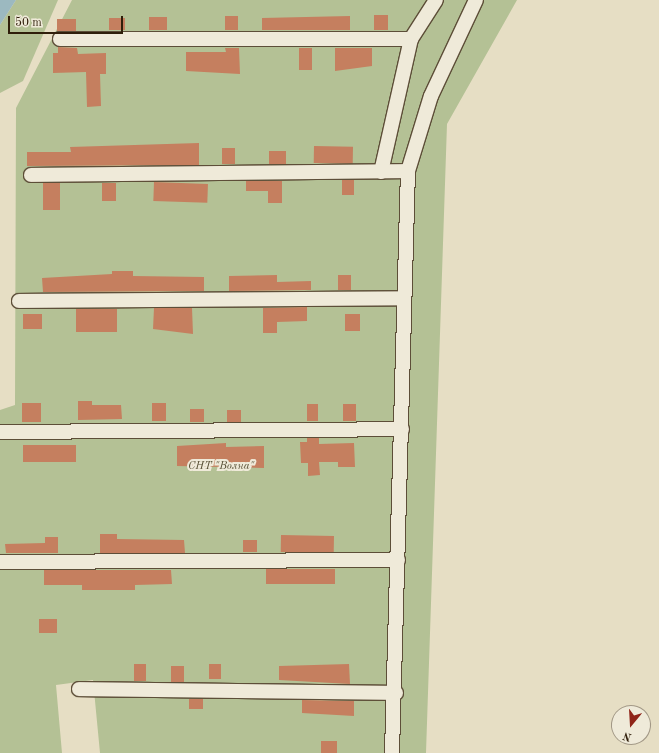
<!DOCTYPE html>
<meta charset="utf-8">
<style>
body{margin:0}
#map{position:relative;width:659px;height:753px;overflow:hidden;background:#e6dec4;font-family:"Old Standard TT",serif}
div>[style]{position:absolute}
.green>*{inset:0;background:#b4c195}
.water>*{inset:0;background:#9cb9c0}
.building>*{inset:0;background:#c57f5f;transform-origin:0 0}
.roads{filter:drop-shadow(1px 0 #5d4e38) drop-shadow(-1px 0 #5d4e38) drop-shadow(0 1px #5d4e38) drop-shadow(0 -1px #5d4e38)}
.street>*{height:14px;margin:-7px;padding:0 7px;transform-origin:7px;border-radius:7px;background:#efead9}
span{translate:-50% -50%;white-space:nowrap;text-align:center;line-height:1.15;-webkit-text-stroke:4px #efead9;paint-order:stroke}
.park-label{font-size:11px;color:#574f34;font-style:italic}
.north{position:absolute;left:611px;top:705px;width:40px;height:40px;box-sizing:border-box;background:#efead9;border:1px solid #a29886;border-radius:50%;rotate:198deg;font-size:11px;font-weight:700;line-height:16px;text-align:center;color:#2f1e0a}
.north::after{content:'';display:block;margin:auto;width:14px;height:18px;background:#8f2418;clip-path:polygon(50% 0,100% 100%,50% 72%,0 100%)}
.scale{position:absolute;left:8px;top:16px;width:115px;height:18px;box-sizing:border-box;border:2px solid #2f1e0a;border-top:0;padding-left:5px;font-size:12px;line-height:14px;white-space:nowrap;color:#2f1e0a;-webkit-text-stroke:3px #efead9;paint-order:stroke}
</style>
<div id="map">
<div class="green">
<div style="clip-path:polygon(16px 0,58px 0,23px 81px,0 93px,0 25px)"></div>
<div style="clip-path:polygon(72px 0,517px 0,447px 124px,426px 753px,100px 753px,93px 680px,56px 685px,62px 753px,0 753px,0 410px,15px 405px,16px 108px)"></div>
</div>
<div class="water">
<div style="clip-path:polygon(0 0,16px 0,0 25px)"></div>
</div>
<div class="building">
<div style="left:388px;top:15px;width:15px;height:14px;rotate:90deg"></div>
<div style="left:225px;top:16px;width:13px;height:14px"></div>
<div style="clip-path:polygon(350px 16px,350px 30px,262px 30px,262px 18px)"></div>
<div style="left:149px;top:17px;width:18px;height:13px"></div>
<div style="left:109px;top:18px;width:16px;height:12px"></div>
<div style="left:57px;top:19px;width:19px;height:12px"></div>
<div style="clip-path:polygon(58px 47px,77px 48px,78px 54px,106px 53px,106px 74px,100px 74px,101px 106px,87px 107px,86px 72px,53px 73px,53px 53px,58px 53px)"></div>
<div style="clip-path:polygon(225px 48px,239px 48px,240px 74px,186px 71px,186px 52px,226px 52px)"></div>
<div style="left:299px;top:48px;width:13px;height:22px"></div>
<div style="clip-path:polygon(335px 48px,372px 48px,372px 66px,335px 71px)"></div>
<div style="clip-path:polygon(199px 143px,199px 165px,27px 166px,27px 152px,71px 152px,70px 147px)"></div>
<div style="left:314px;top:146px;width:39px;height:17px;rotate:1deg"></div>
<div style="left:222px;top:148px;width:13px;height:16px"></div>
<div style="left:269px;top:151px;width:17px;height:13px"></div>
<div style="left:342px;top:180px;width:12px;height:15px"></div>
<div style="clip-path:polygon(246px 181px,282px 181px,282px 203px,268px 203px,268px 191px,246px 191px)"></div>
<div style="left:154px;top:182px;width:54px;height:19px;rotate:2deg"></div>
<div style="left:43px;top:183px;width:17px;height:27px"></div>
<div style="left:102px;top:183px;width:14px;height:18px"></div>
<div style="clip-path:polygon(112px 271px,133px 271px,133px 276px,204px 277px,204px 291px,43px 292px,42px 278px,112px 274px)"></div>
<div style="clip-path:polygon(277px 275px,277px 282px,311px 281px,311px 290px,229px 291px,229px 276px)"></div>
<div style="left:351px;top:275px;width:15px;height:13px;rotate:90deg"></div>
<div style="clip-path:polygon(307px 307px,307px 321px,277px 322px,277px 333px,263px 333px,263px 308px)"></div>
<div style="clip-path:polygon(154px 308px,192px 308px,193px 334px,153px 329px)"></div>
<div style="left:76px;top:309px;width:41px;height:23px"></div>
<div style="left:42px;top:314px;width:15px;height:19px;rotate:90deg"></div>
<div style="left:345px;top:314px;width:15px;height:17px"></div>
<div style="clip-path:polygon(78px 401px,92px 401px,92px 405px,121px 405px,122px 419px,78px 420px)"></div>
<div style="left:22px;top:403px;width:19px;height:19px"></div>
<div style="left:152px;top:403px;width:14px;height:18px"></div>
<div style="left:307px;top:404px;width:11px;height:17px"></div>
<div style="left:343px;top:404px;width:13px;height:17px"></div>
<div style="left:204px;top:409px;width:13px;height:14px;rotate:90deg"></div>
<div style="left:227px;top:410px;width:14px;height:12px"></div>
<div style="clip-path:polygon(307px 438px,319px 438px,319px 444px,354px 443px,355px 467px,338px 467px,338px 462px,319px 462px,320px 475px,308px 476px,308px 463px,301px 463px,300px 442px,307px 442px)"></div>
<div style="clip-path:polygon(226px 443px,226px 447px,264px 446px,264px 468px,177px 466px,177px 446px)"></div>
<div style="left:23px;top:445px;width:53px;height:17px"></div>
<div style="clip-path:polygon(100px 534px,117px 534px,117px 539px,184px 540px,185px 553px,100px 553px)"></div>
<div style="left:281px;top:535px;width:53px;height:17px;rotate:1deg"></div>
<div style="clip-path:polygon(45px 537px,58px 537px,58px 553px,6px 553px,5px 544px,45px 543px)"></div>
<div style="left:243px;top:540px;width:14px;height:12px"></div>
<div style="left:266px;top:569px;width:69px;height:15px"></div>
<div style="clip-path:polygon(44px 570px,171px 570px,172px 584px,135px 585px,135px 590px,82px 590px,82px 585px,44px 585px)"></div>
<div style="left:39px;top:619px;width:18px;height:14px"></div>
<div style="left:134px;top:664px;width:12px;height:17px"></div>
<div style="left:221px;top:664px;width:15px;height:12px;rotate:90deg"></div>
<div style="clip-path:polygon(349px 664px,350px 684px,279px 680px,279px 666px)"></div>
<div style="left:171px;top:666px;width:13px;height:16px"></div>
<div style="left:189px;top:699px;width:14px;height:10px"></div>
<div style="clip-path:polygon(302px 700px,354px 701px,354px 716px,302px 713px)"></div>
<div style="left:321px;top:741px;width:16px;height:12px"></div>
</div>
<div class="roads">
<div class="street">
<div style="left:60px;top:39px;width:351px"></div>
<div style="left:411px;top:39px;width:46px;rotate:-57.3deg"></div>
<div style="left:381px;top:172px;width:136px;rotate:-77.3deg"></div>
<div style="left:31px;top:175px;width:377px;rotate:-0.6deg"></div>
<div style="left:19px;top:301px;width:385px;rotate:-0.4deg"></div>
<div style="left:0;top:432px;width:402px;rotate:-0.4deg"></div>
<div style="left:0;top:562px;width:398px;rotate:-0.3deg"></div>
<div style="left:79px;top:689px;width:317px;rotate:0.7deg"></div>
<div style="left:392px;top:753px;width:582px;rotate:-88.43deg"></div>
<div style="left:408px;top:171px;width:78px;rotate:-73deg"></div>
<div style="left:431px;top:96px;width:106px;rotate:-64.9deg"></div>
</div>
</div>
<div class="park-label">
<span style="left:221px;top:467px">СНТ "Волна"</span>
</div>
<div class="north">N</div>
<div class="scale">50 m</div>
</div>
